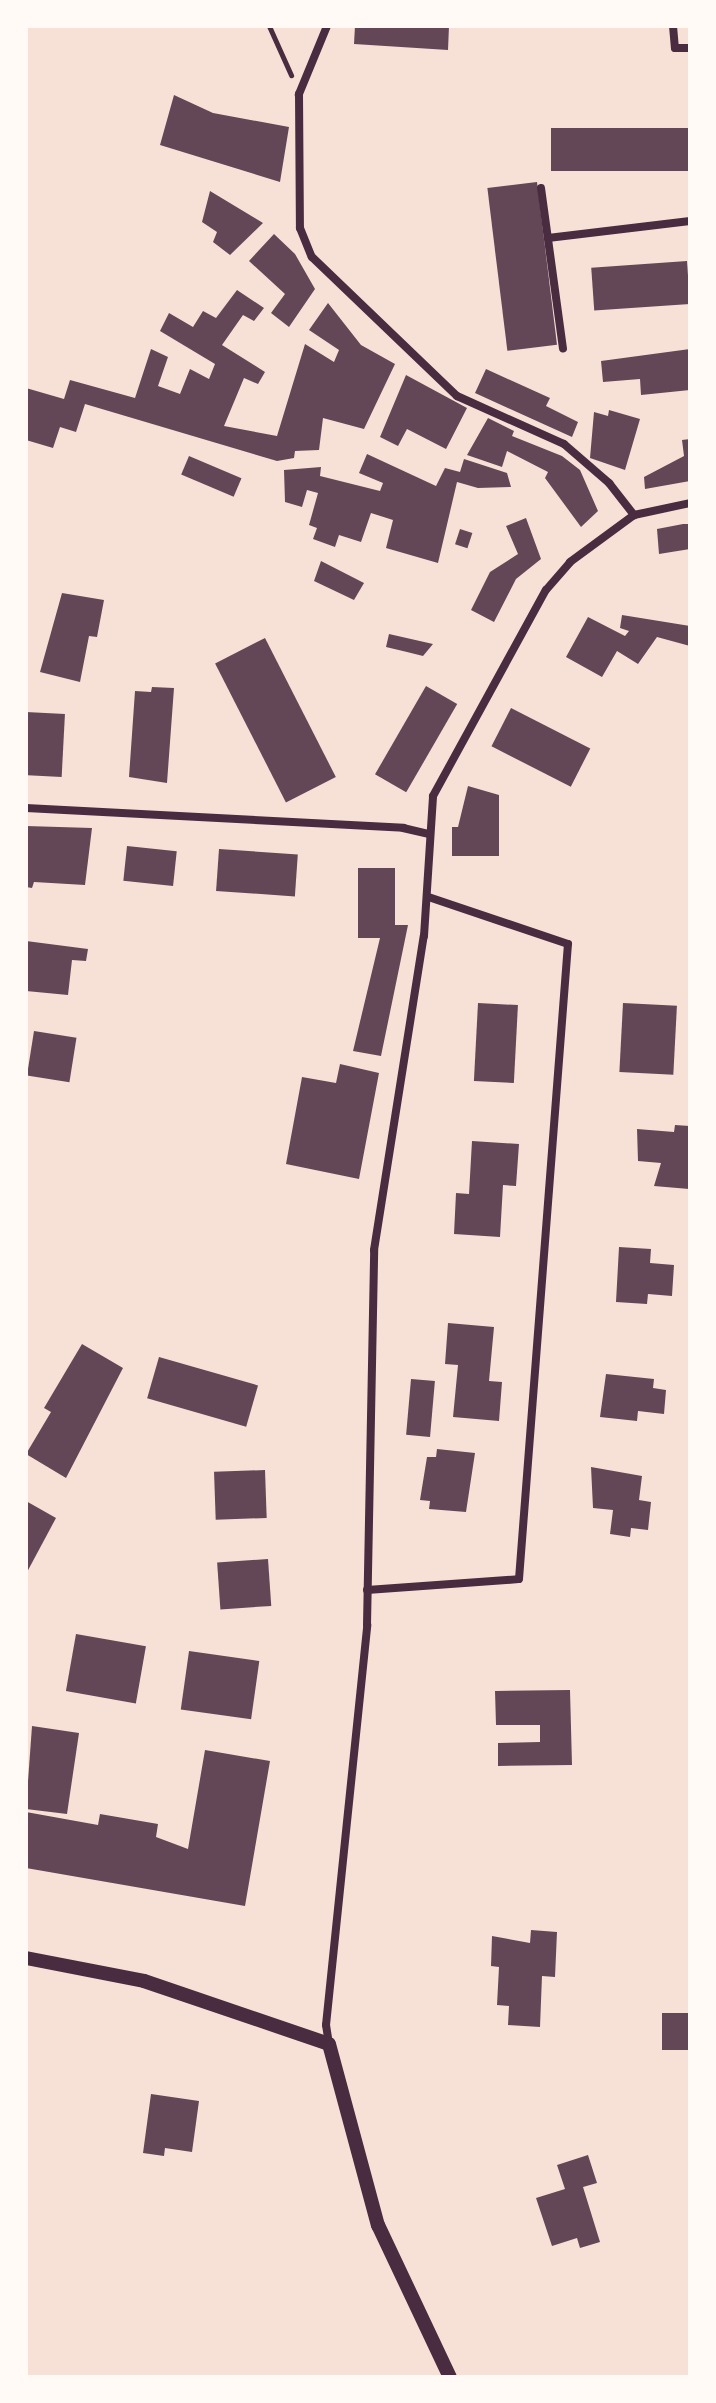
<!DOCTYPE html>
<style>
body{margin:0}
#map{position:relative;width:716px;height:2403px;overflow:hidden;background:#f7e1d7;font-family:"PT Serif",serif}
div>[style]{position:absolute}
.building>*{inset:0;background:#644757;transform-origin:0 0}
.path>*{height:5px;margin:-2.5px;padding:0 2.5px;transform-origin:2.5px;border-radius:2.5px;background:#4a2c40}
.minor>*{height:8px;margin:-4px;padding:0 4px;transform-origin:4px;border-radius:4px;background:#4a2c40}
.tertiary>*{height:14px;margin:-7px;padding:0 7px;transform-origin:7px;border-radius:7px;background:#4a2c40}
span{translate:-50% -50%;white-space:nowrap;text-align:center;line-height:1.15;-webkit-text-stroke:6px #fffaf5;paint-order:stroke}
.frame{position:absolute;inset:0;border:28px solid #fffaf5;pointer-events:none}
</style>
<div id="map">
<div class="building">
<div style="clip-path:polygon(355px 26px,449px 26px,448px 50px,354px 44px)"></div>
<div style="clip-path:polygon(174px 95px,213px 113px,289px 127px,280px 182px,160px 145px)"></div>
<div style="left:690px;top:128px;width:43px;height:139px;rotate:90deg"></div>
<div style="left:537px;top:182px;width:164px;height:50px;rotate:83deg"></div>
<div style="clip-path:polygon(210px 191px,263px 223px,230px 255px,213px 242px,217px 232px,202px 222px)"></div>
<div style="clip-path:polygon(274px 234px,295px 254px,315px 289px,289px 327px,271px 313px,285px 294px,249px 261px)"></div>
<div style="left:687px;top:261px;width:43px;height:96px;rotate:86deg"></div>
<div style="clip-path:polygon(237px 290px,264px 308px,254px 321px,243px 315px,222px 345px,265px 372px,258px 384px,244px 378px,224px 426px,277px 436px,305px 344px,334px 362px,339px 350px,309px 330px,328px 303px,361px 345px,395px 364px,364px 429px,323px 418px,319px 450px,295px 451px,294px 458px,277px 461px,85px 404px,76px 432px,60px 427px,53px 448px,26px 440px,26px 388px,64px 399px,70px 380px,135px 398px,151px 349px,168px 357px,158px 386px,180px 394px,190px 369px,209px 379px,215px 364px,160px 331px,169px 313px,193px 327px,203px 311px,216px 318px)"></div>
<div style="clip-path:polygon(690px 349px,690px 390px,641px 395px,640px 379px,603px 382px,601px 361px)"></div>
<div style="clip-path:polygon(486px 369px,550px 398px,546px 406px,578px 422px,572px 437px,475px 393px)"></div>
<div style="clip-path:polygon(406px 375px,467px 408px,446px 449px,407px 429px,398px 446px,380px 437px)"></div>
<div style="clip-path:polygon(609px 410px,640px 419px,625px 470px,590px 458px,594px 412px,608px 416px)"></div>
<div style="clip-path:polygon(488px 418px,514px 431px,512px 436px,562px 456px,580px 470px,598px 511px,581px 527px,545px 478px,548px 472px,507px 451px,502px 467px,467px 455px)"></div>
<div style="clip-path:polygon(690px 439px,690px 481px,645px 489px,644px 477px,684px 456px,682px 440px)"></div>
<div style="clip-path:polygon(367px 454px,436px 486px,445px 468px,460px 472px,464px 459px,507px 473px,511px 487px,478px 488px,457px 482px,438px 563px,386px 548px,393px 520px,371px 513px,361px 542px,339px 535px,335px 547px,313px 539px,317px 528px,309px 525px,318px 493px,307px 490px,302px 507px,285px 502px,284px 470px,321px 467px,320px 476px,380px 491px,383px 483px,359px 473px)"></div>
<div style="left:189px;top:456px;width:57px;height:20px;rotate:23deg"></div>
<div style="clip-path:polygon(526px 518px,541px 559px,516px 579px,494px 622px,471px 610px,490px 572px,518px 554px,506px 526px)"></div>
<div style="clip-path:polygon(683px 524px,690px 524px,690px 549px,659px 554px,657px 529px)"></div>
<div style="left:460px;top:529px;width:13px;height:16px;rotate:18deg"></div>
<div style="clip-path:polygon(321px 561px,364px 583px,354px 600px,314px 581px)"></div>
<div style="clip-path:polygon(62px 593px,104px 600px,97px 637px,89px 636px,80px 682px,40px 672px)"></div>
<div style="clip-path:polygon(622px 615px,690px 626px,690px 646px,657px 637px,638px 664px,617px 651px,602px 677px,566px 657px,588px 617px,625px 636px,629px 631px,620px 628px)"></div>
<div style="clip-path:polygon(389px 634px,433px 644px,423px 656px,407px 652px,386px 647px)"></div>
<div style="left:265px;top:638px;width:156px;height:56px;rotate:63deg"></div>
<div style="left:426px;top:686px;width:36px;height:102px;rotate:30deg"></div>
<div style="clip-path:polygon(152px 687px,174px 688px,167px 783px,129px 777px,135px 691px,151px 692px)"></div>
<div style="left:511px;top:708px;width:89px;height:43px;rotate:27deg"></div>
<div style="left:26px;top:712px;width:39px;height:63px;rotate:3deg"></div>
<div style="clip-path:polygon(468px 786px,499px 795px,499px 856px,452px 856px,452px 827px,458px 827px)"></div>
<div style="clip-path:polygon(26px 826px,92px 828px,85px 885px,34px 882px,32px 888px,26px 887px)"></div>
<div style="left:127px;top:846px;width:50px;height:35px;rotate:6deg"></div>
<div style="left:219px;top:849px;width:79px;height:42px;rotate:4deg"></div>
<div style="clip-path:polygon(358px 868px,395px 868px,395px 925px,408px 925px,381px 1056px,353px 1051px,380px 938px,358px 938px)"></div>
<div style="clip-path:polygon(26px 941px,88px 949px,86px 961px,72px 960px,68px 995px,26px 991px)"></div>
<div style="left:478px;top:1003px;width:40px;height:78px;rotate:3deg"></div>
<div style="left:623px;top:1003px;width:54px;height:69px;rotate:3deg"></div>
<div style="left:34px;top:1031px;width:43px;height:45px;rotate:9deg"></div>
<div style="clip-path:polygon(340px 1064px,379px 1073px,359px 1179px,286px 1164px,302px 1077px,336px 1083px)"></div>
<div style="clip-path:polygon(675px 1125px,690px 1126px,689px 1189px,654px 1186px,661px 1163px,638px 1161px,637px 1129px,674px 1132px)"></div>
<div style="clip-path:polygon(472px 1141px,519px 1144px,516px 1186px,503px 1185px,500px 1237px,454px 1234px,456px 1193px,469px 1194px)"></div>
<div style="clip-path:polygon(619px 1247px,651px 1249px,650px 1263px,674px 1265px,672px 1296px,648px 1294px,647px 1304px,616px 1302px)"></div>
<div style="clip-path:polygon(448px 1323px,494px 1327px,489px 1381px,502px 1382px,499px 1421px,453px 1417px,458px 1365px,445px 1364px)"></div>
<div style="clip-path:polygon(82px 1344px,123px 1368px,66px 1478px,26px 1454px,51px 1412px,44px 1408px)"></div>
<div style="left:159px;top:1357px;width:103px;height:43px;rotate:16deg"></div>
<div style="clip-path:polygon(606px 1374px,654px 1379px,653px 1388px,666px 1390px,664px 1414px,638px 1411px,637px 1421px,600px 1417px)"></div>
<div style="left:411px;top:1379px;width:24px;height:56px;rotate:5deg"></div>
<div style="clip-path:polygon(437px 1449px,475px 1453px,466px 1512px,429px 1509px,430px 1501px,420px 1500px,427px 1457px,436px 1457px)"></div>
<div style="clip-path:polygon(591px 1467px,642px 1476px,639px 1500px,651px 1502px,648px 1530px,631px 1528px,630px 1537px,610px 1534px,613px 1510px,593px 1508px)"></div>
<div style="left:265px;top:1470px;width:48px;height:51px;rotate:88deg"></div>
<div style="clip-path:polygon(26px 1501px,56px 1518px,26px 1574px)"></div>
<div style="left:268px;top:1559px;width:47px;height:51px;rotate:86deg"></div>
<div style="left:76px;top:1634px;width:71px;height:58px;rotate:10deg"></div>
<div style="left:189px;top:1651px;width:71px;height:59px;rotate:8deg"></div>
<div style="clip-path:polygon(570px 1690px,572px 1765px,498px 1766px,498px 1743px,540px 1742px,540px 1725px,496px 1725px,495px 1691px)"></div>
<div style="clip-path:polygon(32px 1726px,79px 1733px,67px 1814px,26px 1809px)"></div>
<div style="clip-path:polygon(205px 1750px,270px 1761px,245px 1906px,26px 1868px,26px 1812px,98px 1825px,100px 1814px,158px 1824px,156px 1837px,188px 1849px)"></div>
<div style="clip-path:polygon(531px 1930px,557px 1932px,555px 1977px,542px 1976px,540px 2027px,508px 2025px,509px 2006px,497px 2005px,499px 1967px,491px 1966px,492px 1936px,530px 1943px)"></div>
<div style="left:690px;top:2013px;width:37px;height:28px;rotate:90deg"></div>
<div style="clip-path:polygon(151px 2094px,199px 2101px,192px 2152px,165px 2148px,164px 2156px,143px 2153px)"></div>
<div style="clip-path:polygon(588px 2155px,597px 2183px,583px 2187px,600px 2242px,580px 2248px,577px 2238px,552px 2246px,536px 2198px,565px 2189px,557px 2165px)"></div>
</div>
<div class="path">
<div style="left:269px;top:26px;width:54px;rotate:65.8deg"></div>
</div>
<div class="minor">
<div style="left:327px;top:26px;width:74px;rotate:112.4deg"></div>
<div style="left:299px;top:94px;width:134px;rotate:89.6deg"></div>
<div style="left:300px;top:228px;width:31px;rotate:68deg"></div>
<div style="left:312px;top:257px;width:201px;rotate:43.8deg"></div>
<div style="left:457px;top:396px;width:117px;rotate:24.2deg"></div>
<div style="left:564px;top:444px;width:60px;rotate:40.9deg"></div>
<div style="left:609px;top:483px;width:41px;rotate:52deg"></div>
<div style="left:673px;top:26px;width:22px;rotate:85deg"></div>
<div style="left:675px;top:48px;width:15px"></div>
<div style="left:541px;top:188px;width:162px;rotate:82.2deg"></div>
<div style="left:548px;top:238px;width:143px;rotate:-6.8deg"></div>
<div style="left:26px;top:808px;width:378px;rotate:3deg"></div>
<div style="left:403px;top:828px;width:27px;rotate:13deg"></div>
<div style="left:367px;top:1590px;width:152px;rotate:-4.1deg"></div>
<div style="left:519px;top:1579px;width:637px;rotate:-85.59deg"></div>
<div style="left:568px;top:944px;width:148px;rotate:-161.4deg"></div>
<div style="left:329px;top:2044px;width:19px;rotate:-99deg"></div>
<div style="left:326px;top:2025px;width:402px;rotate:-84.1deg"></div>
<div style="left:367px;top:1625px;width:375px;rotate:-88.9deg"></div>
<div style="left:374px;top:1250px;width:318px;rotate:-81deg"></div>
<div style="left:424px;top:936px;width:140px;rotate:-86.3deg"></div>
<div style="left:433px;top:796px;width:235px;rotate:-61.3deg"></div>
<div style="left:546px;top:590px;width:37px;rotate:-49deg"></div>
<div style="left:570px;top:562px;width:79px;rotate:-36.3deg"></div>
<div style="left:634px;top:515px;width:57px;rotate:-12.1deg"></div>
</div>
<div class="tertiary">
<div style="left:26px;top:1958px;width:120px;rotate:11deg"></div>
<div style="left:144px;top:1981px;width:195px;rotate:18.8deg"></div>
<div style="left:329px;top:2044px;width:188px;rotate:74.9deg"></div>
<div style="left:378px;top:2225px;width:168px;rotate:64.7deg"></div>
</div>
<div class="frame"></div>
</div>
